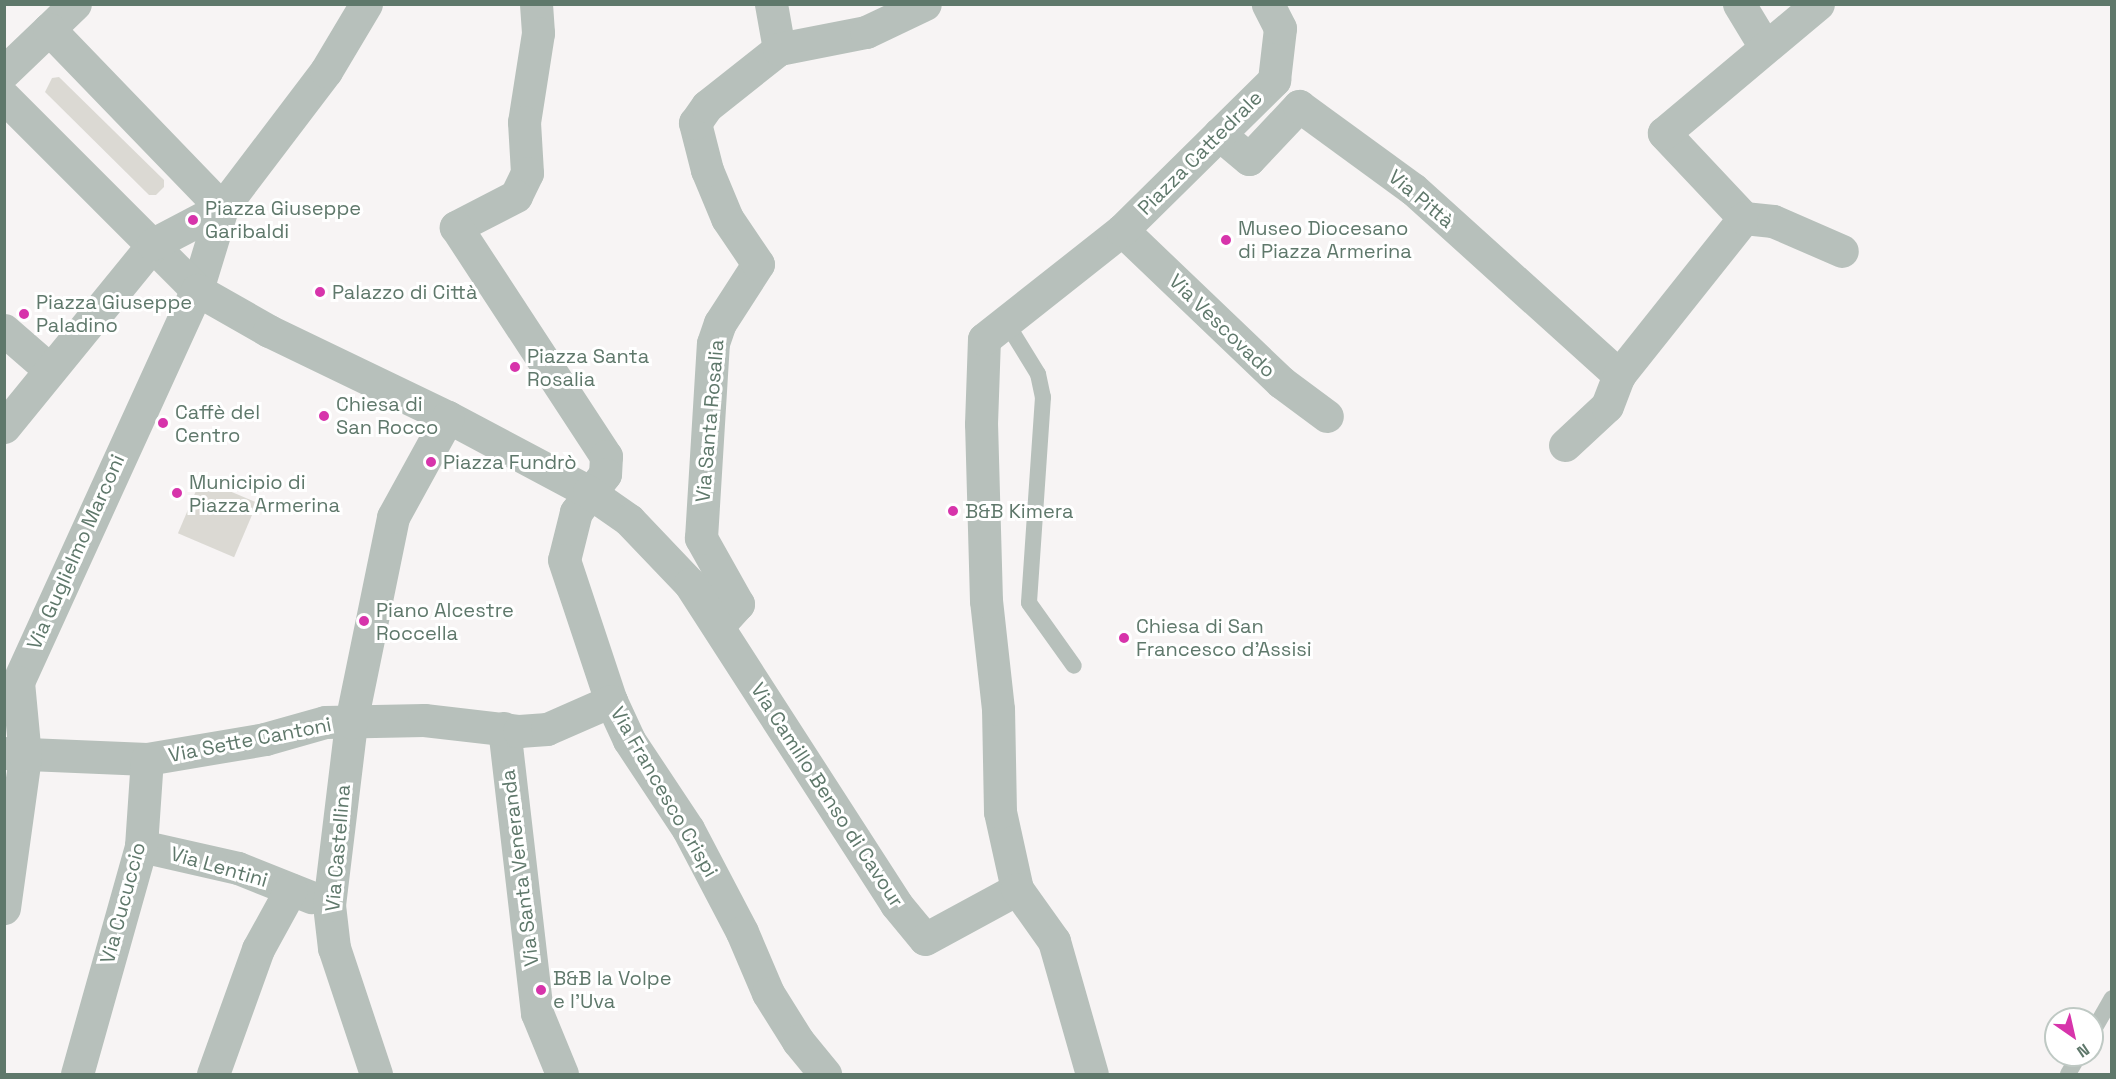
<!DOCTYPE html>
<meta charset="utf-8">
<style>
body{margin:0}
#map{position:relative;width:2116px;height:1079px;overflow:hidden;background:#f7f4f4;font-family:"Space Grotesk",sans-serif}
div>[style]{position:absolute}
.green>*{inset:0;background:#dbd9d3;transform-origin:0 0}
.lane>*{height:16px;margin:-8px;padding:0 8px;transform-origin:8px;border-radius:8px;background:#b7c0bb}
.street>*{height:33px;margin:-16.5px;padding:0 16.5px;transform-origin:16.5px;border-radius:16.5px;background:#b7c0bb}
.dots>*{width:16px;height:16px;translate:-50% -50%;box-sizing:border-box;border:3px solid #fff;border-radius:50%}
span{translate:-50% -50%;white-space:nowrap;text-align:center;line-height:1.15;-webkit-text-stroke:6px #fff;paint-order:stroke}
.street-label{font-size:20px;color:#5f786b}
.poi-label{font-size:20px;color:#5f786b}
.left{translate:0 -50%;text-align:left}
.frame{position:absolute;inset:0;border:6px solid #5f786b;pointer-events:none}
.north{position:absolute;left:2044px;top:1007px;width:60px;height:60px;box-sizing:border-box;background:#fff;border:2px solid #bfc9c4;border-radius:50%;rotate:146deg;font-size:16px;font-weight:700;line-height:24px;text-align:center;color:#5f786b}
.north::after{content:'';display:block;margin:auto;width:21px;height:27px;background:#d734ab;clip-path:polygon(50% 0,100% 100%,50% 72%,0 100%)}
</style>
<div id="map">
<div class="green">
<div style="clip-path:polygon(59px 77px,164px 180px,164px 187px,156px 195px,149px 195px,45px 92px,52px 78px)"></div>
<div style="left:201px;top:479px;width:61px;height:59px;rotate:23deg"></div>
</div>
<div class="lane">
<div style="left:1006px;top:322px;width:61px;rotate:58.4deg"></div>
<div style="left:1038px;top:374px;width:24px;rotate:78deg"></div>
<div style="left:1043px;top:397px;width:206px;rotate:93.9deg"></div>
<div style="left:1029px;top:603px;width:77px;rotate:54.5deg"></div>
<div style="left:2092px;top:1033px;width:40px;rotate:-60.3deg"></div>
<div style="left:2068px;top:1074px;width:22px;rotate:-60deg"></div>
</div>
<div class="street">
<div style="left:536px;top:4px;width:29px;rotate:86deg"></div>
<div style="left:538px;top:33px;width:90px;rotate:98.9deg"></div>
<div style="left:524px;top:122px;width:51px;rotate:86.6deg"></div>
<div style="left:527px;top:173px;width:25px;rotate:116deg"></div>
<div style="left:516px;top:196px;width:68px;rotate:152.7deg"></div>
<div style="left:456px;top:227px;width:274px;rotate:56.8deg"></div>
<div style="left:606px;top:456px;width:18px;rotate:93deg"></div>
<div style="left:605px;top:474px;width:48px;rotate:127.3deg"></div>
<div style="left:576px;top:512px;width:49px;rotate:104deg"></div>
<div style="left:564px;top:560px;width:149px;rotate:71.6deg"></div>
<div style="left:611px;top:701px;width:43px;rotate:65.2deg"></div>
<div style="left:629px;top:740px;width:107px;rotate:56.5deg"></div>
<div style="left:688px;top:829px;width:116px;rotate:62.3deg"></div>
<div style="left:742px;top:932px;width:66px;rotate:66.9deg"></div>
<div style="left:768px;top:993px;width:57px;rotate:58deg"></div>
<div style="left:798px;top:1041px;width:43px;rotate:50.7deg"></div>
<div style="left:771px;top:4px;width:46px;rotate:79.9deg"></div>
<div style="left:1739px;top:4px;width:50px;rotate:58.8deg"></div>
<div style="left:49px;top:29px;width:36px;rotate:-44deg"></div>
<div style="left:4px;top:72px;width:62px;rotate:-43.7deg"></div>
<div style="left:49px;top:29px;width:249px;rotate:46deg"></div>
<div style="left:222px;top:208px;width:86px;rotate:107deg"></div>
<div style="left:197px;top:290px;width:273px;rotate:-135deg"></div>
<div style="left:1219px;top:134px;width:39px;rotate:40deg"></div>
<div style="left:1249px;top:159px;width:73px;rotate:-46.7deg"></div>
<div style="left:1299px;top:106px;width:141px;rotate:36.1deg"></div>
<div style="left:1413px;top:189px;width:278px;rotate:42.1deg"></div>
<div style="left:1744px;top:218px;width:117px;rotate:-133.3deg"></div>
<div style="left:1664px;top:133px;width:201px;rotate:-40deg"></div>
<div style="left:1122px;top:230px;width:220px;rotate:43.7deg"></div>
<div style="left:1281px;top:382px;width:57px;rotate:36.5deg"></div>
<div style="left:4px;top:330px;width:61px;rotate:41deg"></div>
<div style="left:4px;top:427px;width:236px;rotate:-50.8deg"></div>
<div style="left:153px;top:244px;width:78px;rotate:-27.6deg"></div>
<div style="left:222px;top:208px;width:172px;rotate:-52.8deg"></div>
<div style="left:326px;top:71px;width:78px;rotate:-59.2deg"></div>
<div style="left:1565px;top:445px;width:57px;rotate:-42.9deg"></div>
<div style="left:1607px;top:406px;width:33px;rotate:-69deg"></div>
<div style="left:1619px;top:375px;width:201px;rotate:-51.5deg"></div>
<div style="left:1744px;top:218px;width:29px;rotate:6deg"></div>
<div style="left:1773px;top:221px;width:75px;rotate:23.5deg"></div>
<div style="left:718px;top:626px;width:30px;rotate:-48deg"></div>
<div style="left:738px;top:604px;width:76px;rotate:-119.3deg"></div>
<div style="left:701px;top:538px;width:195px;rotate:-86.5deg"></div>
<div style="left:713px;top:343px;width:21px;rotate:-71deg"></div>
<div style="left:720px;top:323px;width:70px;rotate:-57.2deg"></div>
<div style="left:758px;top:264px;width:55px;rotate:-124deg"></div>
<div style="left:727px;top:218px;width:52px;rotate:-112.6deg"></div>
<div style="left:707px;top:170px;width:49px;rotate:-104.3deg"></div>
<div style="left:695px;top:123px;width:21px;rotate:-55deg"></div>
<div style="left:707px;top:106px;width:92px;rotate:-38.4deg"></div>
<div style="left:779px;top:49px;width:89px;rotate:-11.1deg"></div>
<div style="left:866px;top:32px;width:65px;rotate:-25.4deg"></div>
<div style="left:4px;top:702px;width:24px;rotate:-55deg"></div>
<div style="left:18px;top:682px;width:431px;rotate:-65.5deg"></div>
<div style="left:197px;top:290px;width:83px;rotate:29.7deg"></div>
<div style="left:269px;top:331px;width:199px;rotate:25.7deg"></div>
<div style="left:448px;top:417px;width:160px;rotate:28deg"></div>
<div style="left:589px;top:492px;width:49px;rotate:35deg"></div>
<div style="left:629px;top:520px;width:88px;rotate:46.4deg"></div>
<div style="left:690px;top:584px;width:381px;rotate:57.2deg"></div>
<div style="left:896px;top:904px;width:45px;rotate:50.4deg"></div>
<div style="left:925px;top:939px;width:105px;rotate:-28.5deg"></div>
<div style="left:1017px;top:889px;width:79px;rotate:-102.4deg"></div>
<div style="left:1000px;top:812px;width:103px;rotate:-91.1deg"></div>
<div style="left:998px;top:709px;width:109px;rotate:-96.3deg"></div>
<div style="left:986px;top:601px;width:177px;rotate:-91.6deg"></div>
<div style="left:981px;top:424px;width:85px;rotate:-88deg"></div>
<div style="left:984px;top:339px;width:176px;rotate:-38.3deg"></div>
<div style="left:1122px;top:230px;width:214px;rotate:-44.6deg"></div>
<div style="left:1274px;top:80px;width:52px;rotate:-83.4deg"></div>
<div style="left:1280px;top:28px;width:27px;rotate:-117deg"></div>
<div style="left:504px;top:728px;width:287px;rotate:83.4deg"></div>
<div style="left:537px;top:1013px;width:66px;rotate:67.7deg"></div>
<div style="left:4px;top:753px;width:143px;rotate:2.4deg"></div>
<div style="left:147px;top:759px;width:120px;rotate:-9.6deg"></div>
<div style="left:265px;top:739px;width:62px;rotate:-15.8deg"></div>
<div style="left:325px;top:722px;width:99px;rotate:-1.2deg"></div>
<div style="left:424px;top:720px;width:96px;rotate:6.6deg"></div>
<div style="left:519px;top:731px;width:28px;rotate:-4deg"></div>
<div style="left:547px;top:729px;width:70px;rotate:-23.6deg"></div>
<div style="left:141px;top:846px;width:99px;rotate:12.8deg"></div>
<div style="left:238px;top:868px;width:79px;rotate:21.7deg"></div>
<div style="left:1017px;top:889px;width:64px;rotate:54.6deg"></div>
<div style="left:1054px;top:941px;width:138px;rotate:74.1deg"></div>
<div style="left:4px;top:908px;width:153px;rotate:-82.1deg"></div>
<div style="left:25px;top:756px;width:74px;rotate:-95.4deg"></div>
<div style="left:77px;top:1074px;width:237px;rotate:-74.3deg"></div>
<div style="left:141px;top:846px;width:87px;rotate:-86.1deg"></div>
<div style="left:213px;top:1074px;width:133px;rotate:-70.2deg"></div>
<div style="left:258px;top:949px;width:68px;rotate:-61.2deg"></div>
<div style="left:376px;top:1074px;width:133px;rotate:-108.4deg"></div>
<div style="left:334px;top:948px;width:43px;rotate:-96.6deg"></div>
<div style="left:329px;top:905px;width:184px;rotate:-83.1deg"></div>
<div style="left:351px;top:722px;width:209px;rotate:-78.4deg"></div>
<div style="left:393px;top:517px;width:114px;rotate:-61.2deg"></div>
</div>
<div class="dots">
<div style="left:193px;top:220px;background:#d734ab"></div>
<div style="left:1226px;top:240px;background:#d734ab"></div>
<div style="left:320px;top:292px;background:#d734ab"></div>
<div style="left:24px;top:314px;background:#d734ab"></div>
<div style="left:515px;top:367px;background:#d734ab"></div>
<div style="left:324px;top:416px;background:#d734ab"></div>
<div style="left:163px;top:423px;background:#d734ab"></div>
<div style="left:431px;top:462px;background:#d734ab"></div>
<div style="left:177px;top:493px;background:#d734ab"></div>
<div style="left:953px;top:511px;background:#d734ab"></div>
<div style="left:364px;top:621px;background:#d734ab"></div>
<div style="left:1124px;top:638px;background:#d734ab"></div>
<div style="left:541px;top:990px;background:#d734ab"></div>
</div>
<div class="street-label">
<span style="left:1200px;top:153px;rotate:-45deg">Piazza Cattedrale</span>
<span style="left:1421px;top:199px;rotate:40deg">Via Pittà</span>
<span style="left:1222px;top:326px;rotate:44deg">Via Vescovado</span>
<span style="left:710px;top:421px;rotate:-85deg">Via Santa Rosalia</span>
<span style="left:76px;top:552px;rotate:-66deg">Via Guglielmo Marconi</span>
<span style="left:250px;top:740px;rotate:-11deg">Via Sette Cantoni</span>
<span style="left:664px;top:792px;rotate:60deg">Via Francesco Crispi</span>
<span style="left:827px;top:795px;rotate:57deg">Via Camillo Benso di Cavour</span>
<span style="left:338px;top:848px;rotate:-85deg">Via Castellina</span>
<span style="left:219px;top:867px;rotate:16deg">Via Lentini</span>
<span style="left:520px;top:868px;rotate:-97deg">Via Santa Veneranda</span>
<span style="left:123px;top:903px;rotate:-75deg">Via Cucuccio</span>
</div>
<div class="poi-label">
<span class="left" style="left:205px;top:220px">Piazza Giuseppe<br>Garibaldi</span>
<span class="left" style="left:1238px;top:240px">Museo Diocesano<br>di Piazza Armerina</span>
<span class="left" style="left:332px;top:292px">Palazzo di Città</span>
<span class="left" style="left:36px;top:314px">Piazza Giuseppe<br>Paladino</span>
<span class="left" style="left:527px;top:368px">Piazza Santa<br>Rosalia</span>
<span class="left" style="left:336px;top:416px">Chiesa di<br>San Rocco</span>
<span class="left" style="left:175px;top:424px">Caffè del<br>Centro</span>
<span class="left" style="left:443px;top:462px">Piazza Fundrò</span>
<span class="left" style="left:189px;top:494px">Municipio di<br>Piazza Armerina</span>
<span class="left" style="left:965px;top:511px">B&amp;B Kimera</span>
<span class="left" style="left:376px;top:622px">Piano Alcestre<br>Roccella</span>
<span class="left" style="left:1136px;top:638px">Chiesa di San<br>Francesco d'Assisi</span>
<span class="left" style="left:553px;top:990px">B&amp;B la Volpe<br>e l'Uva</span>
</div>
<div class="frame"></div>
<div class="north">N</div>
</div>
